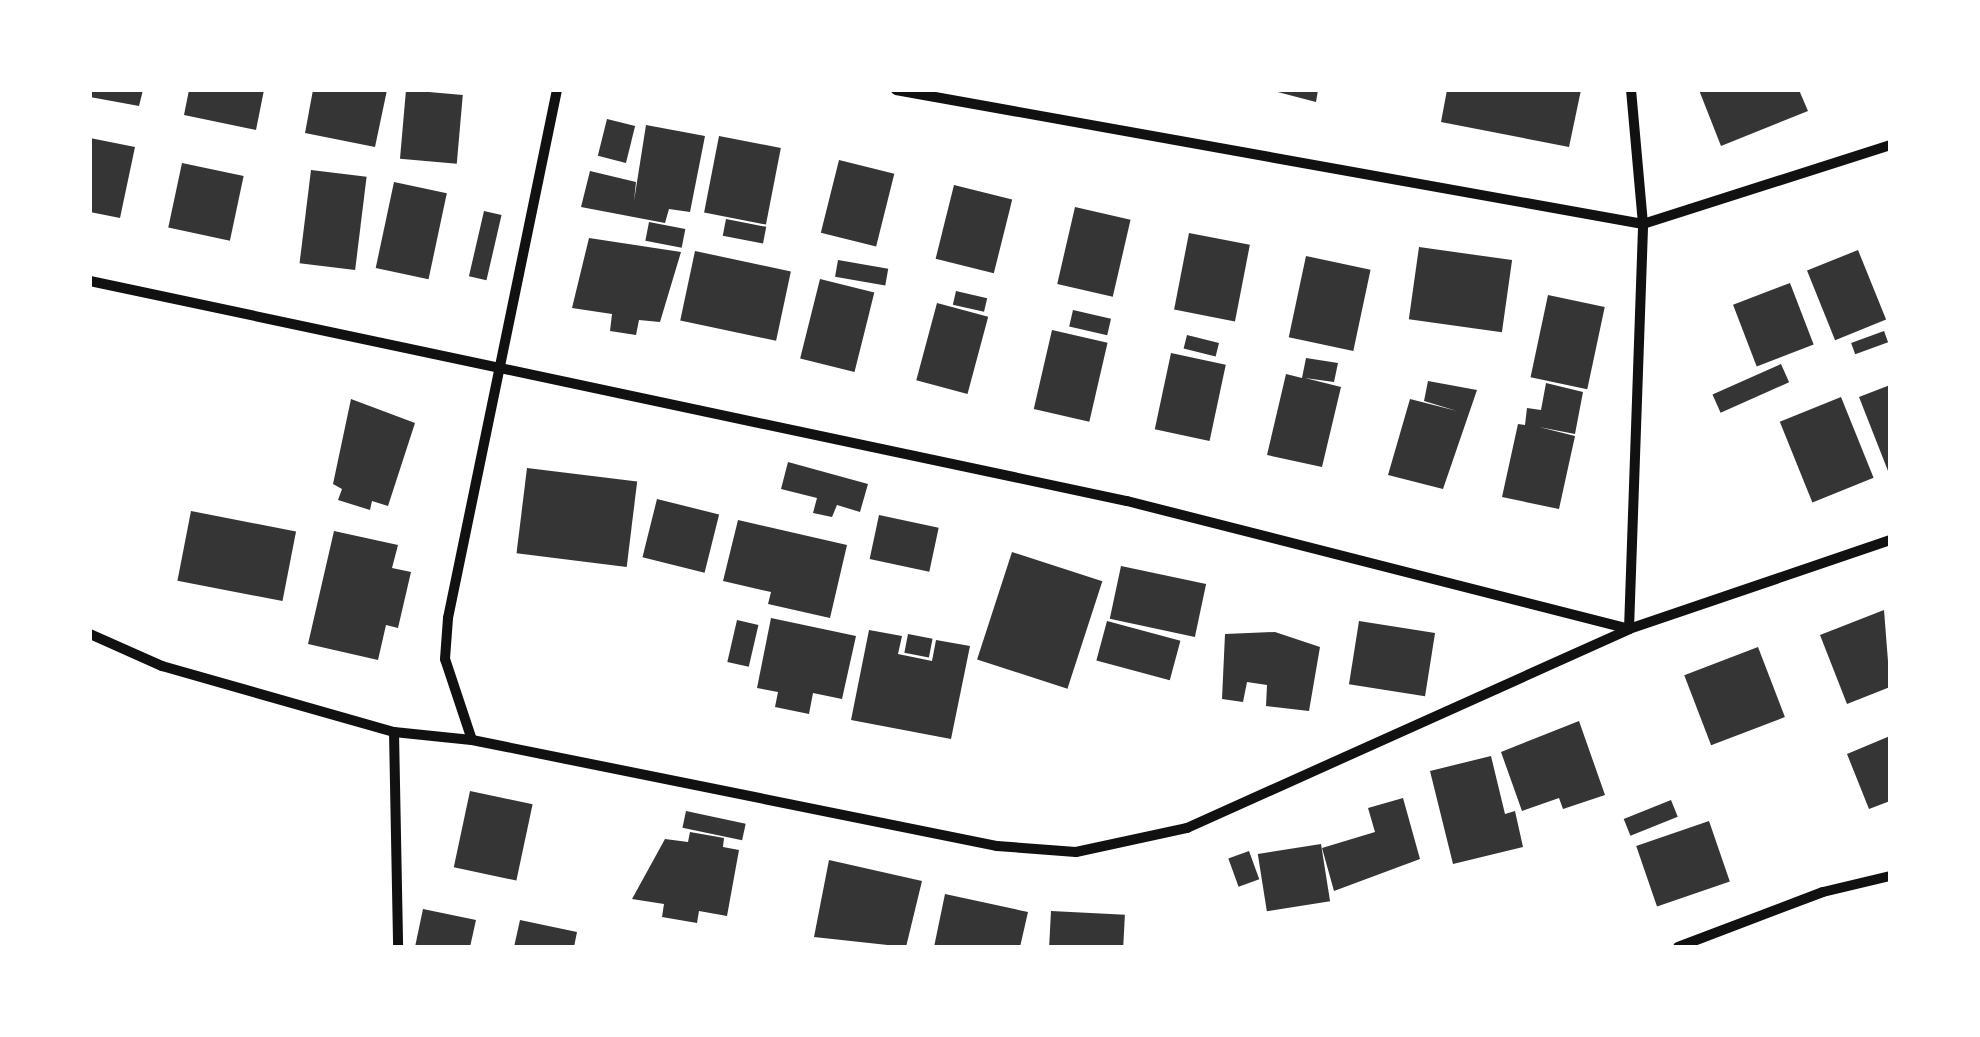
<!DOCTYPE html>
<style>
body{margin:0}
#map{position:relative;width:1980px;height:1037px;overflow:hidden;background:#fff;font-family:"IBM Plex Sans",sans-serif}
div>[style]{position:absolute}
.building>*{inset:0;background:#353535;transform-origin:0 0}
.minor>*{height:10px;margin:-5px;padding:0 5px;transform-origin:5px;border-radius:5px;background:#111}
span{translate:-50% -50%;white-space:nowrap;text-align:center;line-height:1.15;-webkit-text-stroke:8px #fff;paint-order:stroke}
.frame{position:absolute;inset:0;border:92px solid #fff;pointer-events:none}
</style>
<div id="map">
<div class="building">
<div style="clip-path:polygon(90px 90px,143px 90px,139px 106px,90px 97px)"></div>
<div style="clip-path:polygon(189px 90px,264px 90px,256px 130px,184px 115px)"></div>
<div style="clip-path:polygon(313px 90px,387px 90px,375px 147px,305px 133px)"></div>
<div style="left:406px;top:90px;width:57px;height:69px;rotate:5deg"></div>
<div style="clip-path:polygon(1270px 90px,1318px 90px,1316px 102px)"></div>
<div style="clip-path:polygon(1447px 90px,1581px 90px,1569px 147px,1441px 122px)"></div>
<div style="clip-path:polygon(1699px 90px,1799px 90px,1808px 111px,1721px 146px)"></div>
<div style="left:607px;top:119px;width:29px;height:38px;rotate:14deg"></div>
<div style="clip-path:polygon(646px 125px,705px 136px,690px 212px,669px 209px,665px 223px,581px 207px,590px 171px,636px 182px,634px 201px)"></div>
<div style="left:719px;top:136px;width:63px;height:78px;rotate:11deg"></div>
<div style="clip-path:polygon(90px 138px,135px 147px,120px 218px,90px 212px)"></div>
<div style="left:839px;top:160px;width:57px;height:75px;rotate:14deg"></div>
<div style="left:182px;top:163px;width:63px;height:66px;rotate:12deg"></div>
<div style="left:311px;top:170px;width:56px;height:94px;rotate:7deg"></div>
<div style="left:394px;top:182px;width:54px;height:88px;rotate:12deg"></div>
<div style="left:954px;top:185px;width:60px;height:76px;rotate:14deg"></div>
<div style="left:1075px;top:207px;width:57px;height:79px;rotate:13deg"></div>
<div style="left:484px;top:211px;width:18px;height:67px;rotate:13deg"></div>
<div style="left:726px;top:219px;width:41px;height:17px;rotate:11deg"></div>
<div style="left:649px;top:222px;width:37px;height:19px;rotate:11deg"></div>
<div style="left:1189px;top:233px;width:62px;height:78px;rotate:11deg"></div>
<div style="clip-path:polygon(589px 238px,681px 252px,660px 322px,639px 320px,636px 335px,610px 331px,612px 314px,572px 308px)"></div>
<div style="left:1419px;top:247px;width:94px;height:73px;rotate:8deg"></div>
<div style="left:1858px;top:250px;width:75px;height:55px;rotate:68deg"></div>
<div style="left:695px;top:251px;width:98px;height:71px;rotate:12deg"></div>
<div style="left:1306px;top:256px;width:66px;height:83px;rotate:12deg"></div>
<div style="left:838px;top:260px;width:51px;height:17px;rotate:10deg"></div>
<div style="left:820px;top:279px;width:56px;height:82px;rotate:14deg"></div>
<div style="left:1790px;top:283px;width:66px;height:61px;rotate:69deg"></div>
<div style="left:956px;top:291px;width:32px;height:14px;rotate:13deg"></div>
<div style="left:1548px;top:295px;width:58px;height:84px;rotate:12deg"></div>
<div style="left:937px;top:303px;width:53px;height:80px;rotate:15deg"></div>
<div style="left:1073px;top:310px;width:39px;height:17px;rotate:13deg"></div>
<div style="left:1052px;top:330px;width:57px;height:81px;rotate:13deg"></div>
<div style="left:1884px;top:331px;width:12px;height:35px;rotate:70deg"></div>
<div style="left:1187px;top:335px;width:33px;height:14px;rotate:14deg"></div>
<div style="left:1171px;top:353px;width:56px;height:78px;rotate:12deg"></div>
<div style="clip-path:polygon(1306px 358px,1338px 363px,1334px 382px,1305px 378px,1341px 387px,1322px 467px,1267px 455px,1286px 374px,1302px 378px)"></div>
<div style="left:1781px;top:364px;width:20px;height:75px;rotate:66deg"></div>
<div style="clip-path:polygon(1428px 381px,1477px 390px,1443px 489px,1388px 475px,1410px 399px,1457px 411px,1424px 401px)"></div>
<div style="clip-path:polygon(1546px 383px,1583px 392px,1575px 434px,1539px 427px,1575px 436px,1559px 509px,1502px 497px,1518px 424px,1525px 425px,1527px 408px,1541px 410px)"></div>
<div style="clip-path:polygon(1890px 385px,1890px 476px,1859px 397px)"></div>
<div style="left:1841px;top:397px;width:87px;height:66px;rotate:68deg"></div>
<div style="clip-path:polygon(351px 399px,415px 423px,388px 506px,372px 501px,370px 510px,338px 500px,342px 489px,333px 484px)"></div>
<div style="clip-path:polygon(788px 462px,868px 484px,860px 512px,837px 505px,832px 517px,813px 513px,817px 498px,781px 489px)"></div>
<div style="left:527px;top:468px;width:111px;height:86px;rotate:7deg"></div>
<div style="left:657px;top:499px;width:64px;height:60px;rotate:14deg"></div>
<div style="left:191px;top:511px;width:107px;height:71px;rotate:11deg"></div>
<div style="left:879px;top:515px;width:61px;height:45px;rotate:12deg"></div>
<div style="clip-path:polygon(738px 520px,847px 545px,830px 618px,768px 604px,771px 592px,723px 581px)"></div>
<div style="clip-path:polygon(334px 531px,398px 545px,392px 568px,411px 572px,398px 628px,386px 625px,378px 660px,308px 644px)"></div>
<div style="left:1012px;top:552px;width:95px;height:113px;rotate:18deg"></div>
<div style="left:1121px;top:566px;width:87px;height:54px;rotate:12deg"></div>
<div style="clip-path:polygon(1884px 610px,1890px 687px,1847px 704px,1820px 635px)"></div>
<div style="clip-path:polygon(771px 618px,856px 636px,842px 699px,813px 693px,809px 714px,775px 707px,778px 692px,757px 688px)"></div>
<div style="left:737px;top:620px;width:22px;height:43px;rotate:13deg"></div>
<div style="left:1107px;top:621px;width:76px;height:41px;rotate:15deg"></div>
<div style="left:1359px;top:621px;width:77px;height:64px;rotate:9deg"></div>
<div style="clip-path:polygon(869px 630px,902px 636px,898px 654px,932px 661px,936px 640px,970px 646px,951px 739px,851px 720px)"></div>
<div style="clip-path:polygon(1275px 632px,1320px 647px,1309px 711px,1266px 706px,1267px 685px,1247px 682px,1243px 702px,1222px 699px,1225px 634px)"></div>
<div style="left:908px;top:634px;width:25px;height:19px;rotate:11deg"></div>
<div style="left:1758px;top:647px;width:75px;height:79px;rotate:69deg"></div>
<div style="clip-path:polygon(1579px 721px,1605px 795px,1563px 809px,1559px 798px,1522px 811px,1501px 752px)"></div>
<div style="clip-path:polygon(1890px 736px,1890px 801px,1869px 809px,1847px 754px)"></div>
<div style="clip-path:polygon(1491px 756px,1505px 814px,1515px 811px,1523px 847px,1453px 864px,1430px 771px)"></div>
<div style="left:470px;top:791px;width:64px;height:78px;rotate:12deg"></div>
<div style="clip-path:polygon(1403px 798px,1420px 859px,1334px 891px,1322px 848px,1375px 832px,1368px 808px)"></div>
<div style="left:1671px;top:800px;width:18px;height:51px;rotate:68deg"></div>
<div style="left:686px;top:811px;width:61px;height:17px;rotate:12deg"></div>
<div style="left:1709px;top:821px;width:64px;height:77px;rotate:71deg"></div>
<div style="clip-path:polygon(690px 832px,724px 838px,723px 847px,739px 850px,727px 916px,699px 911px,697px 923px,662px 917px,664px 904px,632px 899px,665px 839px,688px 842px)"></div>
<div style="left:1321px;top:844px;width:58px;height:64px;rotate:81deg"></div>
<div style="left:1249px;top:851px;width:30px;height:22px;rotate:70deg"></div>
<div style="clip-path:polygon(829px 860px,922px 881px,906px 947px,814px 937px)"></div>
<div style="clip-path:polygon(945px 894px,1028px 912px,1020px 947px,934px 947px)"></div>
<div style="clip-path:polygon(423px 909px,476px 920px,470px 947px,415px 947px)"></div>
<div style="left:1051px;top:911px;width:74px;height:36px;rotate:3deg"></div>
<div style="clip-path:polygon(520px 920px,577px 932px,574px 947px,514px 947px)"></div>
</div>
<div class="minor">
<div style="left:896px;top:90px;width:759px;rotate:10.17deg"></div>
<div style="left:1643px;top:224px;width:259px;rotate:-17.7deg"></div>
<div style="left:90px;top:281px;width:1060px;rotate:11.98deg"></div>
<div style="left:1127px;top:501px;width:518px;rotate:14.3deg"></div>
<div style="left:1629px;top:629px;width:405px;rotate:-88deg"></div>
<div style="left:1643px;top:224px;width:135px;rotate:-95.1deg"></div>
<div style="left:90px;top:634px;width:79px;rotate:24deg"></div>
<div style="left:162px;top:666px;width:241px;rotate:15.9deg"></div>
<div style="left:394px;top:732px;width:78px;rotate:5.9deg"></div>
<div style="left:472px;top:740px;width:536px;rotate:11.41deg"></div>
<div style="left:997px;top:846px;width:79px;rotate:4.3deg"></div>
<div style="left:1076px;top:852px;width:114px;rotate:-12.2deg"></div>
<div style="left:1187px;top:828px;width:485px;rotate:-24.2deg"></div>
<div style="left:1629px;top:629px;width:276px;rotate:-18.8deg"></div>
<div style="left:394px;top:732px;width:215px;rotate:88.9deg"></div>
<div style="left:472px;top:740px;width:85px;rotate:-108.4deg"></div>
<div style="left:445px;top:659px;width:41px;rotate:-85.8deg"></div>
<div style="left:448px;top:618px;width:539px;rotate:-78.34deg"></div>
<div style="left:1678px;top:947px;width:155px;rotate:-20.8deg"></div>
<div style="left:1823px;top:892px;width:69px;rotate:-13.4deg"></div>
</div>
<div class="frame"></div>
</div>
